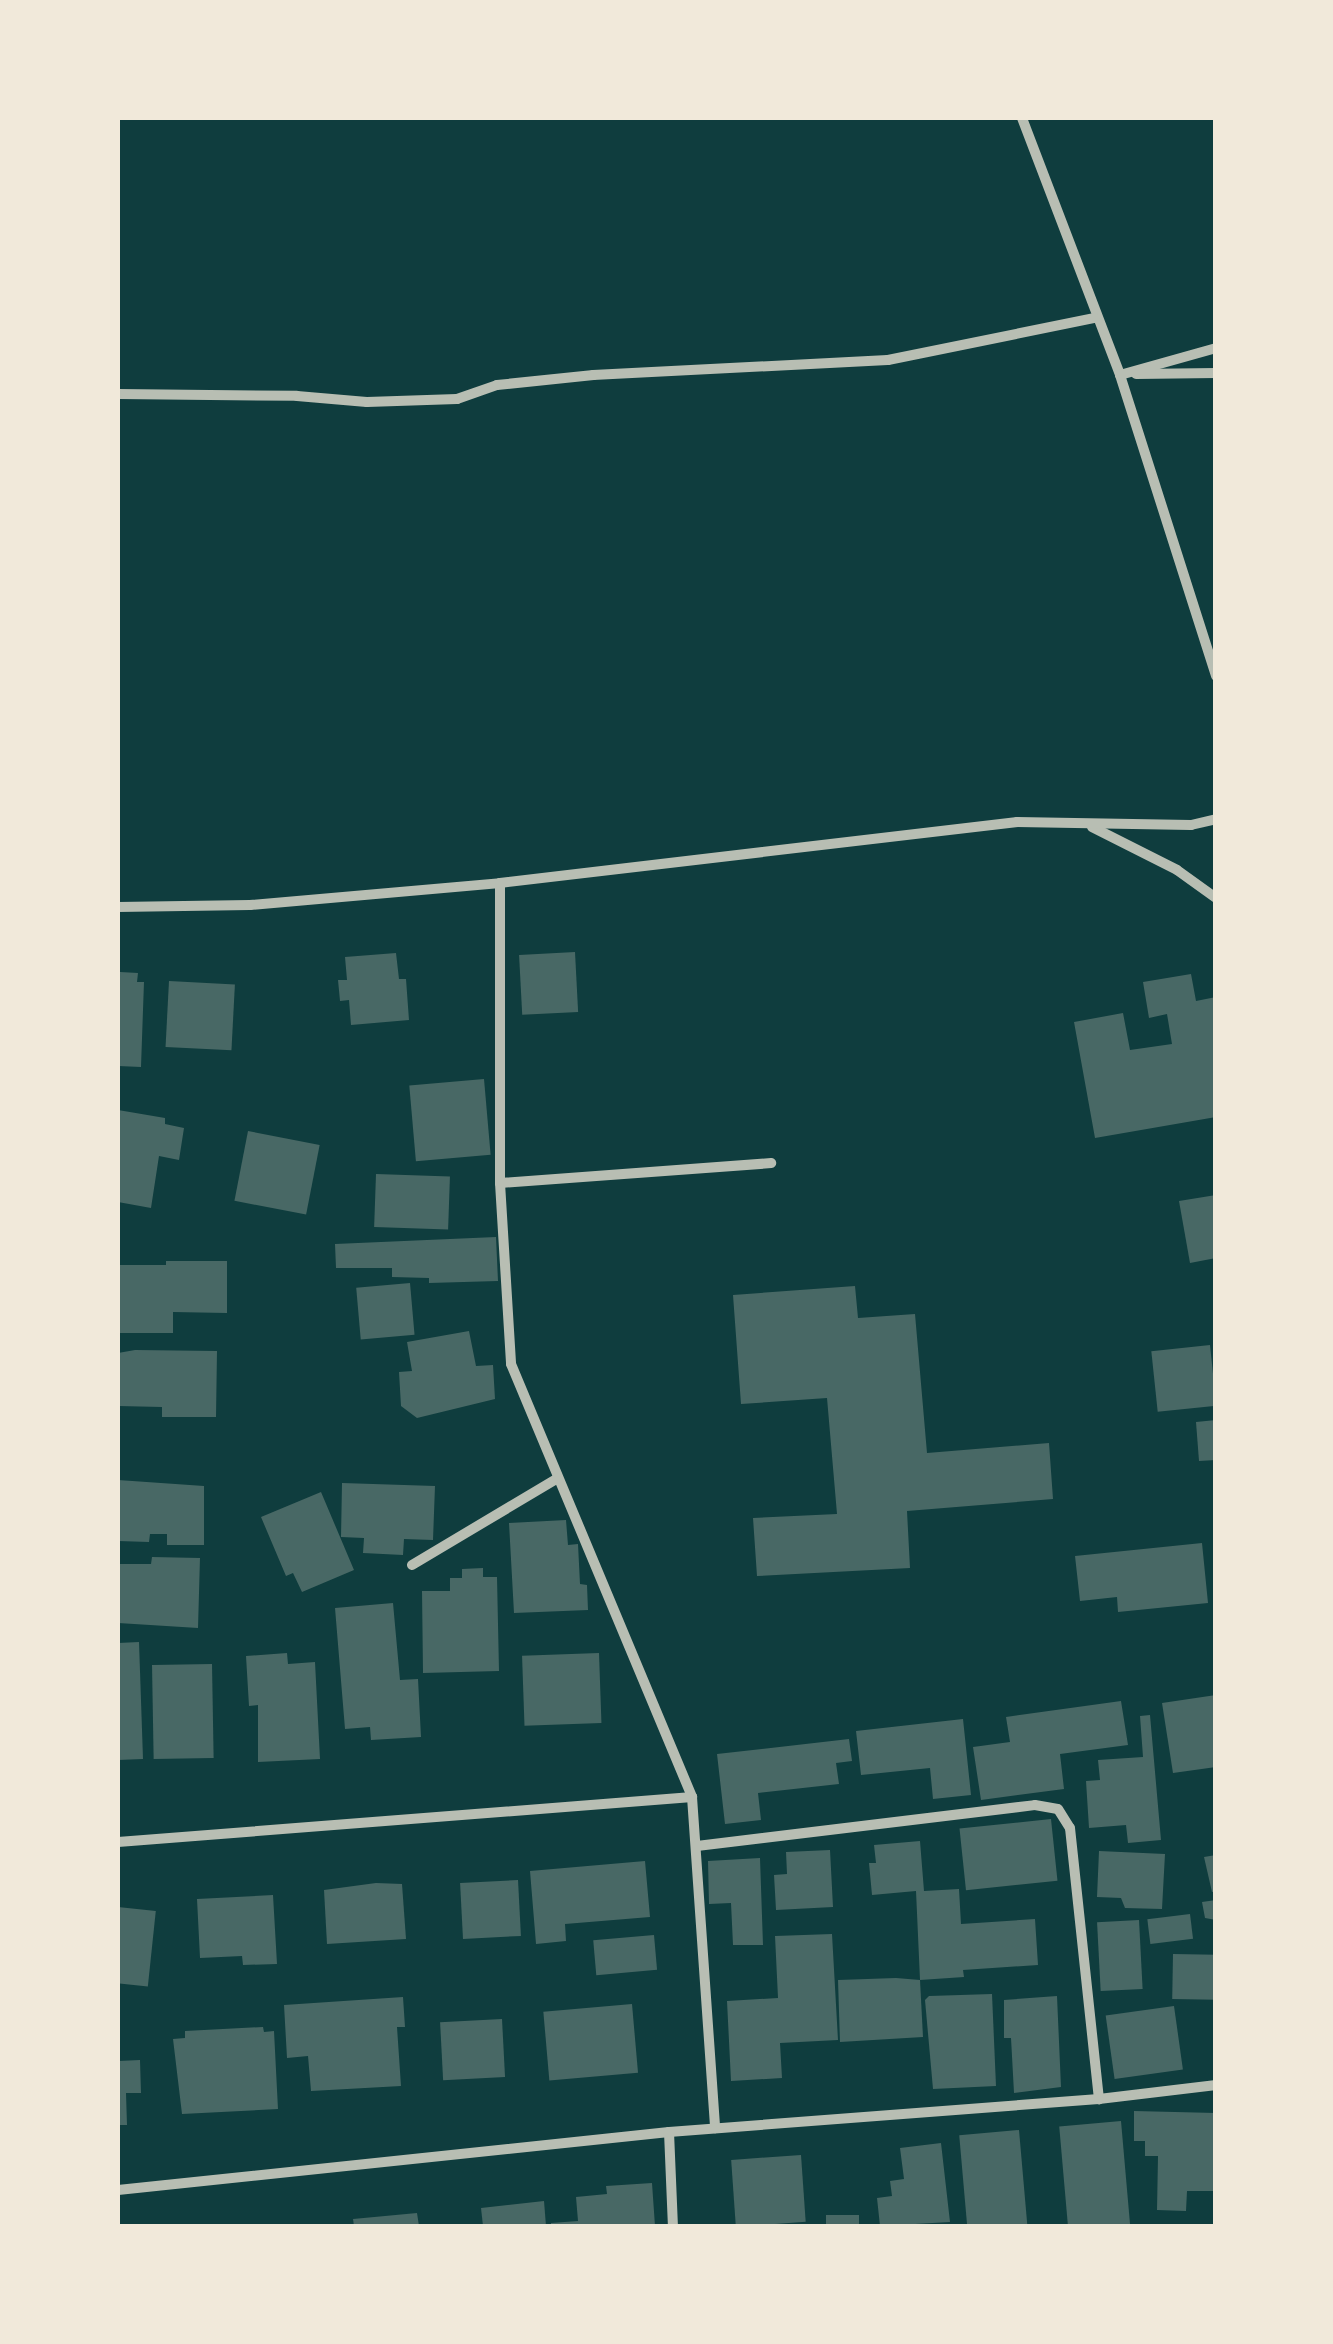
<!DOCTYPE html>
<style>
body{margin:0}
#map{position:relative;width:1333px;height:2344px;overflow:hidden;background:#0f3d3e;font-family:"PT Serif",serif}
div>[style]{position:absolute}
.building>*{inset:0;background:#486865;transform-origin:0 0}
.minor>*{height:10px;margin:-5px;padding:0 5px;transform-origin:5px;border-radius:5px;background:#b8beb3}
span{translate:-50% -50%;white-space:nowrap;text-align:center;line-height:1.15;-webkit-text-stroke:10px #f1e9da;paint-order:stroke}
.frame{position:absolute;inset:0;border:120px solid #f1e9da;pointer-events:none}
</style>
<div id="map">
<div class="building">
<div style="left:575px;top:952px;width:60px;height:56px;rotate:87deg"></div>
<div style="clip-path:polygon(396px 953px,399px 979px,406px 979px,409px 1020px,351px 1025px,349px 1000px,340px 1001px,338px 980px,347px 980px,345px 957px)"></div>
<div style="clip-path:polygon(120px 972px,138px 973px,137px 982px,144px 982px,141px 1067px,118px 1066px)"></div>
<div style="clip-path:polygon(1191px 974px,1196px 1001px,1216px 997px,1216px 1117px,1095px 1138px,1074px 1022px,1123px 1013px,1130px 1050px,1172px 1044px,1167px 1014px,1149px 1018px,1143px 982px)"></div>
<div style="left:169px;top:981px;width:66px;height:66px;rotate:3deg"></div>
<div style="left:484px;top:1079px;width:76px;height:75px;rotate:85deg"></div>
<div style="clip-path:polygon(118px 1110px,165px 1118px,165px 1124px,184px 1128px,179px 1160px,159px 1156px,151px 1208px,118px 1202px)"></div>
<div style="left:248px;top:1131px;width:73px;height:71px;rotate:11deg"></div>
<div style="left:376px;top:1174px;width:74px;height:53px;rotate:2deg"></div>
<div style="clip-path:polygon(1216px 1195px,1216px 1258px,1190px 1263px,1179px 1201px)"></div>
<div style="clip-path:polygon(496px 1237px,498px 1281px,429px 1283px,429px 1278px,392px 1277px,392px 1268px,336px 1268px,335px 1244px)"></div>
<div style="clip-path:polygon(166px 1261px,227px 1261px,227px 1313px,173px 1312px,173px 1333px,118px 1333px,118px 1265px,166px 1265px)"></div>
<div style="left:410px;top:1283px;width:52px;height:54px;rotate:85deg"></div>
<div style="clip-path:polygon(855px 1286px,858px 1318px,915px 1314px,927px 1453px,1049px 1443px,1053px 1499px,907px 1511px,910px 1568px,757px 1576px,753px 1518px,837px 1514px,827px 1398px,741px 1404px,733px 1295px)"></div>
<div style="clip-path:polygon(469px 1331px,476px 1366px,493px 1365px,495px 1399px,417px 1418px,401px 1406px,399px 1372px,412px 1371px,407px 1342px)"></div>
<div style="left:1210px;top:1345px;width:61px;height:59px;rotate:84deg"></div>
<div style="clip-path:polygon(135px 1350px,217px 1351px,216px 1417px,162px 1417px,162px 1407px,118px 1406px,118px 1353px)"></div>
<div style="clip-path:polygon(1216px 1420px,1216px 1460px,1199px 1461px,1196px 1422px)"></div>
<div style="clip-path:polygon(118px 1480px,204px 1486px,204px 1545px,167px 1545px,167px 1534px,150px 1534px,149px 1542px,118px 1541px)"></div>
<div style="clip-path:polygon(342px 1483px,435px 1486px,433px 1540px,404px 1539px,403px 1555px,363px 1553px,364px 1538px,341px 1537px)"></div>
<div style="clip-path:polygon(321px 1492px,354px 1570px,302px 1592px,293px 1573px,286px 1576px,261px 1517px)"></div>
<div style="clip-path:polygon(566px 1520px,568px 1545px,578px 1544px,580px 1584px,587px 1585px,588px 1610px,514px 1613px,509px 1523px)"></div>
<div style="clip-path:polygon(1202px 1543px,1208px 1603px,1118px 1612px,1117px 1597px,1080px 1601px,1075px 1556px)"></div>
<div style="clip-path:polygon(152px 1557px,200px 1558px,198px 1628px,118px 1623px,118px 1564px,151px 1564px)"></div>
<div style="clip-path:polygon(483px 1568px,483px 1577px,497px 1577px,499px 1671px,423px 1673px,422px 1591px,450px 1591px,450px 1578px,462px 1578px,462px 1569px)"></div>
<div style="clip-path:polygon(393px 1603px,400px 1680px,418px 1679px,421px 1737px,371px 1740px,370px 1727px,345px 1729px,335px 1608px)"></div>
<div style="clip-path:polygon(139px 1642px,143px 1759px,118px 1760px,118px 1643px)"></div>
<div style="clip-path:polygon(287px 1653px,288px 1664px,315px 1662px,320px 1759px,258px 1762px,258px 1705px,249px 1706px,246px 1656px)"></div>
<div style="left:599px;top:1653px;width:70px;height:77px;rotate:88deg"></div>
<div style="left:212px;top:1664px;width:94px;height:60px;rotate:89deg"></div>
<div style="clip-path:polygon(1216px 1695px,1216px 1767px,1173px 1773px,1162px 1703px)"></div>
<div style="clip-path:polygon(1121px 1701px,1128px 1745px,1060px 1754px,1064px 1789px,981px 1800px,973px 1747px,1010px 1742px,1006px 1717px)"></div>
<div style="clip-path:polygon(1150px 1715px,1161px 1840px,1128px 1843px,1126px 1825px,1089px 1828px,1086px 1781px,1100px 1780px,1098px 1760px,1143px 1757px,1140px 1716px)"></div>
<div style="clip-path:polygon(963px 1719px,971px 1795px,933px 1799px,930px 1768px,861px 1775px,856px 1731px)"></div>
<div style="clip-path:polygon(849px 1739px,852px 1761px,836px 1763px,839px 1784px,758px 1793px,761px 1820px,725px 1824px,717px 1754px)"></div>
<div style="left:1051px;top:1819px;width:62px;height:92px;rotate:84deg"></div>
<div style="clip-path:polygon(920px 1841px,924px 1891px,959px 1889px,961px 1924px,1035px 1919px,1038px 1965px,963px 1970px,964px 1977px,920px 1980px,916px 1891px,872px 1895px,869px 1863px,876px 1863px,874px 1845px)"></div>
<div style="clip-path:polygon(830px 1850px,833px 1907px,776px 1910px,774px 1875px,787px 1874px,786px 1852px)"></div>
<div style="clip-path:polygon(1099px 1851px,1165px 1854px,1162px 1909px,1125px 1908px,1121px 1898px,1097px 1897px)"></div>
<div style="clip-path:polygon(1216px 1855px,1216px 1891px,1212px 1892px,1204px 1857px)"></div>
<div style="clip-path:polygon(760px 1858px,763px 1945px,733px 1945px,731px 1903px,709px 1904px,708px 1861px)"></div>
<div style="clip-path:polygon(645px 1861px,650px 1917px,565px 1924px,566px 1941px,536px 1944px,530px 1871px)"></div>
<div style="left:518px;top:1880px;width:56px;height:58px;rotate:87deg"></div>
<div style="clip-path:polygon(376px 1883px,402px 1884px,406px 1939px,327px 1944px,324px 1890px)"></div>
<div style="clip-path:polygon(273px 1895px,277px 1964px,243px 1965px,242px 1956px,200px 1958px,197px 1899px)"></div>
<div style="clip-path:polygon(1216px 1900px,1216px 1920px,1205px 1918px,1202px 1902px)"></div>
<div style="left:118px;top:1907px;width:38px;height:76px;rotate:6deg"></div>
<div style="left:1190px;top:1914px;width:25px;height:43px;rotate:83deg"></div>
<div style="left:1139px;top:1920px;width:69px;height:42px;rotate:87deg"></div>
<div style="clip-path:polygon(832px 1934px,838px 2040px,780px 2043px,782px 2078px,731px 2081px,727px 2001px,778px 1998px,775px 1936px)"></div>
<div style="left:654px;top:1935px;width:35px;height:61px;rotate:85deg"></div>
<div style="left:1173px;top:1954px;width:43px;height:45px;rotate:1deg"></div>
<div style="clip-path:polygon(896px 1978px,920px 1980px,923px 2037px,840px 2042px,838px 1980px)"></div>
<div style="clip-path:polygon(992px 1994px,996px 2086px,933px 2089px,925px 2000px,929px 1996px)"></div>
<div style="clip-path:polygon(1057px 1996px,1061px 2087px,1014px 2093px,1011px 2038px,1004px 2038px,1004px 2000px)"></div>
<div style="clip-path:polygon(403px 1997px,405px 2027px,397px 2027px,401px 2086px,311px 2091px,308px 2056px,287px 2058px,284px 2005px)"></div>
<div style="left:632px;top:2004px;width:69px;height:89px;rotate:85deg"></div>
<div style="left:1174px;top:2006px;width:64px;height:69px;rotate:82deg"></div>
<div style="left:502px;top:2019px;width:58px;height:62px;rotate:87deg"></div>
<div style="clip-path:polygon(263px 2027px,264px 2032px,274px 2031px,278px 2109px,182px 2114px,173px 2039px,185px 2038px,185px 2031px)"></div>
<div style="clip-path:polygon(140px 2060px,141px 2093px,126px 2093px,127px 2125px,118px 2125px,118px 2061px)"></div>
<div style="clip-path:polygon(1134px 2111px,1216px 2113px,1216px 2191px,1187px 2191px,1186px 2211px,1157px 2210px,1158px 2156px,1145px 2156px,1145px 2141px,1134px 2141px)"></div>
<div style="left:1121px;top:2121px;width:104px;height:62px;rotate:85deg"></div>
<div style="left:1019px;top:2130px;width:96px;height:60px;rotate:85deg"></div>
<div style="clip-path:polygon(941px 2143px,950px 2222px,880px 2226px,877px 2198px,892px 2196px,890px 2181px,904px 2179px,900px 2148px)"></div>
<div style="left:801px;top:2155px;width:67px;height:70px;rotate:86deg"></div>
<div style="clip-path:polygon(652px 2183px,655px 2226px,551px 2226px,551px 2223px,578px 2221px,576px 2197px,607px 2194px,606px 2186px)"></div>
<div style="clip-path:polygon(544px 2201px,546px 2226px,483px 2226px,481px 2208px)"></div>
<div style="clip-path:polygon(417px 2213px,419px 2226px,354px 2226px,353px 2219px)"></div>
<div style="left:859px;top:2215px;width:11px;height:33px;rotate:90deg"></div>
</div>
<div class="minor">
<div style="left:1022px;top:118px;width:275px;rotate:69.1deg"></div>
<div style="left:1120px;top:375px;width:316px;rotate:72.3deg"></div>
<div style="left:1136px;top:374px;width:80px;rotate:-0.7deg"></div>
<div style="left:1120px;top:375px;width:100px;rotate:-15.7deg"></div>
<div style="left:118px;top:394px;width:179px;rotate:0.6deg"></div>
<div style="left:297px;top:396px;width:70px;rotate:4.9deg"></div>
<div style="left:367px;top:402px;width:90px;rotate:-1.9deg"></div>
<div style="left:457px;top:399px;width:42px;rotate:-19.3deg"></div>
<div style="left:497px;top:385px;width:97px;rotate:-5.9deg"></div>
<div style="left:593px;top:375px;width:295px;rotate:-2.9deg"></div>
<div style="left:888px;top:360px;width:211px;rotate:-11.5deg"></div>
<div style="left:1092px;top:827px;width:95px;rotate:26.8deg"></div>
<div style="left:1177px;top:870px;width:48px;rotate:35.7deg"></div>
<div style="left:500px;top:883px;width:300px;rotate:90deg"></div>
<div style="left:500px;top:1183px;width:181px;rotate:86.5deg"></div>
<div style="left:511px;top:1364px;width:469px;rotate:67.3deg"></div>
<div style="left:692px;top:1797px;width:332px;rotate:86deg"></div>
<div style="left:118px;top:907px;width:132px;rotate:-0.9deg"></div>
<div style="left:250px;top:905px;width:251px;rotate:-5deg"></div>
<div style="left:500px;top:883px;width:521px;rotate:-6.73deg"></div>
<div style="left:1017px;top:822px;width:174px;rotate:1deg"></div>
<div style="left:1191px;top:825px;width:26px;rotate:-13deg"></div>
<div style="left:500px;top:1183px;width:272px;rotate:-4.2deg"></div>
<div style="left:412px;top:1565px;width:170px;rotate:-30.8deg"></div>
<div style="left:118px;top:1842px;width:576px;rotate:-4.48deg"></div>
<div style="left:697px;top:1846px;width:340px;rotate:-6.9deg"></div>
<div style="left:1035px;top:1805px;width:23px;rotate:10deg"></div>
<div style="left:1058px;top:1809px;width:22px;rotate:58deg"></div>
<div style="left:1070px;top:1828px;width:273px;rotate:83.9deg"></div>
<div style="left:669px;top:2132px;width:94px;rotate:87.6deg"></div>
<div style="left:118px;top:2190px;width:554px;rotate:-6.01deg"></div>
<div style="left:669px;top:2132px;width:431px;rotate:-4.4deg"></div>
<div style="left:1099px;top:2099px;width:118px;rotate:-6.8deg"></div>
</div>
<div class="frame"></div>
</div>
